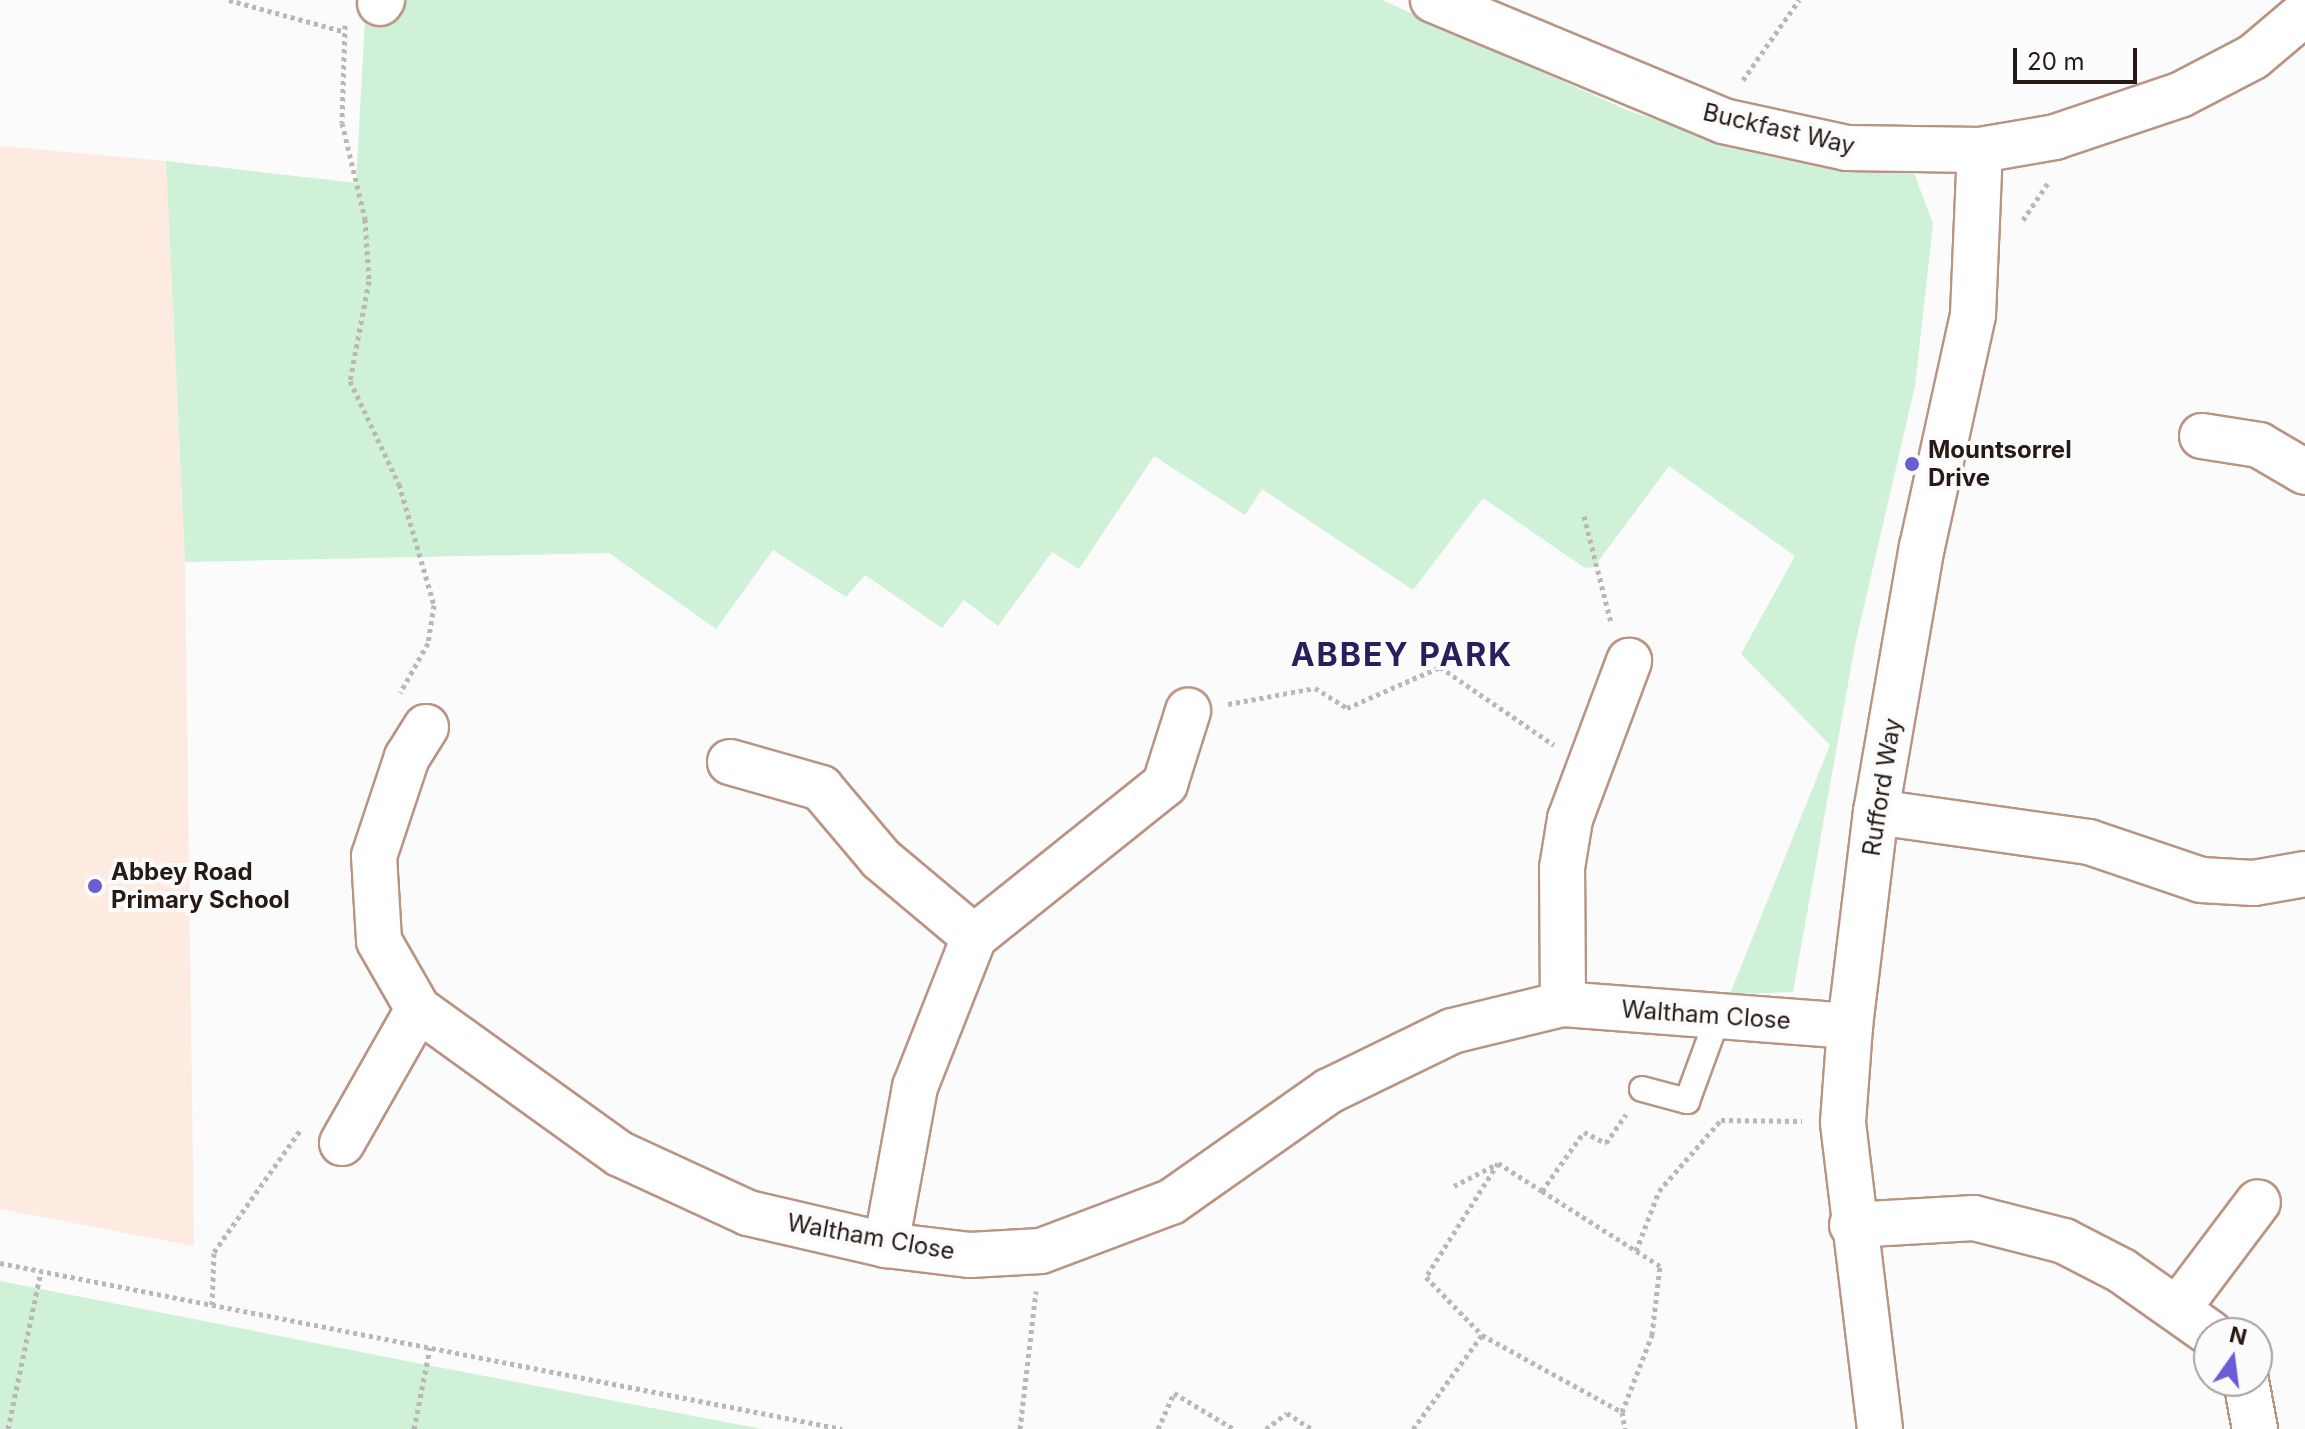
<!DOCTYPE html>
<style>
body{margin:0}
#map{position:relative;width:2305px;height:1429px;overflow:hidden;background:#fbfbfb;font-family:Inter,sans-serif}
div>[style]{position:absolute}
.built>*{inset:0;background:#fdeae1}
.green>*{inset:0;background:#cef1d8}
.path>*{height:5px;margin-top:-2.5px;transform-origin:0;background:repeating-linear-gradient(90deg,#bbb7b5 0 4px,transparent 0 8px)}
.roads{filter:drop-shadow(2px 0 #b99484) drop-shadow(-2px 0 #b99484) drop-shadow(0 2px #b99484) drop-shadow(0 -2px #b99484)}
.lane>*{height:24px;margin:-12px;padding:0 12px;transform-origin:12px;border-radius:12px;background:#fff}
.street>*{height:44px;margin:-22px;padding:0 22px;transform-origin:22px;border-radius:22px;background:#fff}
.dots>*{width:22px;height:22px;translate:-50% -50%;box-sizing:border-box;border:4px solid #fbfbfb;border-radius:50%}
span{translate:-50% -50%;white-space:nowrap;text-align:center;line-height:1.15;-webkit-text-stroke:8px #fbfbfb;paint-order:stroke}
.street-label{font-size:24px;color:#271913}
.poi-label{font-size:24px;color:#271913;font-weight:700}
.left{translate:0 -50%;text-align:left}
.district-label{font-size:32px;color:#28205a;font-weight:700;letter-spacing:2px}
.north{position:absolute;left:2193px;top:1317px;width:80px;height:80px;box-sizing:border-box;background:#fbfbfb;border:2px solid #a6a19e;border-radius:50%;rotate:14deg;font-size:22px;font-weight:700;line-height:32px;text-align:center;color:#271913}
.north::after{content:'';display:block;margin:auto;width:28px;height:36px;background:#6a5cd5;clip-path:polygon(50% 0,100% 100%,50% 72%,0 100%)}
.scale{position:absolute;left:2013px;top:48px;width:124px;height:36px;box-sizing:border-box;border:4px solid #271913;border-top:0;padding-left:10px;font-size:24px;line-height:28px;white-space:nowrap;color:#271913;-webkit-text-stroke:6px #fbfbfb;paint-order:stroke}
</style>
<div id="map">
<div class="built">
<div style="clip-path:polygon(0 146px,166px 161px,185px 562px,194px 1246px,0 1209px)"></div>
</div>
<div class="green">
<div style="clip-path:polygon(366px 0,1382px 0,1629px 111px,1772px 157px,1914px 173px,1933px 224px,1915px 386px,1855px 645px,1793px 992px,1730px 994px,1830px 745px,1741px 654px,1795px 556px,1669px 466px,1594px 567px,1585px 568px,1483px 498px,1413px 590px,1262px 489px,1245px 515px,1154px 456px,1079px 569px,1052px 552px,998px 626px,964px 600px,942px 628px,865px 575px,846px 597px,773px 550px,716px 629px,609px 553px,185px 562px,166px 161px,356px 183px)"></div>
<div style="clip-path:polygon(0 1281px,427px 1365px,762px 1429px,0 1429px)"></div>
</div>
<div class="path">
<div style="left:229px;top:0;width:117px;rotate:15.3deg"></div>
<div style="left:345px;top:25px;width:98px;rotate:91.8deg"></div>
<div style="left:342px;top:123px;width:99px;rotate:76.5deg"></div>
<div style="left:365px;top:219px;width:62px;rotate:86.3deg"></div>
<div style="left:369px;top:281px;width:102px;rotate:100.8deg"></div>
<div style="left:350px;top:381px;width:114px;rotate:64.6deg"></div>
<div style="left:399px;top:484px;width:126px;rotate:73.9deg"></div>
<div style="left:434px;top:605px;width:38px;rotate:99deg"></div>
<div style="left:428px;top:643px;width:57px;rotate:119.2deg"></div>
<div style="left:1743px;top:80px;width:98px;rotate:-55deg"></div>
<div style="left:2023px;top:220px;width:45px;rotate:-56deg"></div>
<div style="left:1584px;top:516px;width:110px;rotate:75.8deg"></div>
<div style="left:1228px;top:704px;width:88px;rotate:-10.4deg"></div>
<div style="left:1315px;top:688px;width:38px;rotate:32deg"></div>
<div style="left:1347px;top:708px;width:102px;rotate:-23.8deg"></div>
<div style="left:1440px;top:667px;width:138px;rotate:34.4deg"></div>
<div style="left:1454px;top:1186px;width:48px;rotate:-27.1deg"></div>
<div style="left:1542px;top:1191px;width:52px;rotate:-147.5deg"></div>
<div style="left:1498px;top:1163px;width:135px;rotate:122.3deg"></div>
<div style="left:1426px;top:1277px;width:81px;rotate:46deg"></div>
<div style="left:1482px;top:1335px;width:160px;rotate:28.8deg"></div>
<div style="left:1622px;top:1412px;width:17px;rotate:80deg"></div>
<div style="left:1636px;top:1251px;width:64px;rotate:-69deg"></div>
<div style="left:1659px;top:1191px;width:94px;rotate:-48.9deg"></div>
<div style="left:1721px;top:1120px;width:81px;rotate:0.7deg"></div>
<div style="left:0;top:1263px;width:858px;rotate:11.15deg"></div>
<div style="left:212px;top:1305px;width:53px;rotate:-87.8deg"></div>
<div style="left:214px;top:1252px;width:151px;rotate:-54.7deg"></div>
<div style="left:1622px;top:1412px;width:83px;rotate:-68.7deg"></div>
<div style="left:1652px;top:1335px;width:69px;rotate:-83.4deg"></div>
<div style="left:1660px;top:1266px;width:140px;rotate:-147.6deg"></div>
<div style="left:1542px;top:1191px;width:72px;rotate:-54.6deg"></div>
<div style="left:1584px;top:1132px;width:25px;rotate:27deg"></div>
<div style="left:1606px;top:1143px;width:35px;rotate:-55deg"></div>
<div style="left:8px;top:1429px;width:161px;rotate:-78.2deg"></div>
<div style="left:414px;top:1429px;width:83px;rotate:-78.8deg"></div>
<div style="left:1020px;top:1429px;width:139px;rotate:-83.4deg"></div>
<div style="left:1158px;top:1429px;width:39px;rotate:-66deg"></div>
<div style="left:1174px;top:1393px;width:70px;rotate:31deg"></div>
<div style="left:1266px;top:1429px;width:26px;rotate:-37deg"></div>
<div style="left:1287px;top:1413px;width:30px;rotate:33deg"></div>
<div style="left:1413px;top:1429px;width:117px;rotate:-53.7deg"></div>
</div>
<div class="roads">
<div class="lane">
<div style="left:1642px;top:1089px;width:47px;rotate:14.9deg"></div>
<div style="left:1687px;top:1101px;width:93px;rotate:-69.8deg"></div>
</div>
<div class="street">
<div style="left:1433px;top:0;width:314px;rotate:22.6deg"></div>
<div style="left:1723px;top:121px;width:127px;rotate:12.3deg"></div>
<div style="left:1847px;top:148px;width:133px;rotate:0.9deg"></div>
<div style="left:1980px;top:150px;width:76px;rotate:-9.8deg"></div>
<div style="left:2055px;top:137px;width:132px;rotate:-18.6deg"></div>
<div style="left:2180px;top:95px;width:82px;rotate:-27.5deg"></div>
<div style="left:2253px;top:57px;width:68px;rotate:-40.2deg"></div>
<div style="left:380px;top:3px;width:4px;rotate:-56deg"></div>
<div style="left:2202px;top:436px;width:58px;rotate:9deg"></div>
<div style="left:2259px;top:445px;width:53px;rotate:30.4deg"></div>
<div style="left:426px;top:727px;width:36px;rotate:122deg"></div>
<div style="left:407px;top:757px;width:104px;rotate:108.4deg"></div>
<div style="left:374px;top:856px;width:85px;rotate:86.6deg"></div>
<div style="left:379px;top:941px;width:78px;rotate:60.2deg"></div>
<div style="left:418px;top:1009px;width:249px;rotate:35.7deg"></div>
<div style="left:620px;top:1154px;width:141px;rotate:24.7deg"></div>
<div style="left:748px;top:1213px;width:142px;rotate:13.1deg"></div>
<div style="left:886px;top:1245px;width:85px;rotate:6.8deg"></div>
<div style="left:970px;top:1255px;width:71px;rotate:-3.2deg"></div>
<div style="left:1041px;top:1251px;width:139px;rotate:-20.7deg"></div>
<div style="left:1171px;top:1202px;width:193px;rotate:-35.1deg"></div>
<div style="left:1329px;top:1091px;width:137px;rotate:-26deg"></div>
<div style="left:1452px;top:1031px;width:114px;rotate:-13.7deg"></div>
<div style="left:1563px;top:1004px;width:288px;rotate:4.4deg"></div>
<div style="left:730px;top:762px;width:95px;rotate:15.9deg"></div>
<div style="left:821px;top:788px;width:93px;rotate:49.8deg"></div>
<div style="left:881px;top:859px;width:121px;rotate:40deg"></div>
<div style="left:1876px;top:812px;width:215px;rotate:8deg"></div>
<div style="left:2089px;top:842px;width:118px;rotate:18.7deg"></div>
<div style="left:2201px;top:880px;width:53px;rotate:3.2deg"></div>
<div style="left:2254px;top:883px;width:52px;rotate:-10deg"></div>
<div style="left:1563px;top:1004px;width:136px;rotate:-90.4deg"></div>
<div style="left:1562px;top:868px;width:50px;rotate:-80.7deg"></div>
<div style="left:1570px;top:819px;width:169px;rotate:-69.5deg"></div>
<div style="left:342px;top:1143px;width:154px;rotate:-60.4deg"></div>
<div style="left:1852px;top:1225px;width:122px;rotate:-3.3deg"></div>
<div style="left:1974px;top:1218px;width:93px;rotate:14.3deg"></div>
<div style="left:2064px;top:1241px;width:65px;rotate:27.3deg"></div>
<div style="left:2122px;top:1271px;width:108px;rotate:35.2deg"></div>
<div style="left:886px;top:1245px;width:161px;rotate:-79.6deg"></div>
<div style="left:915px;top:1087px;width:161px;rotate:-68.5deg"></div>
<div style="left:974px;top:937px;width:245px;rotate:-38.7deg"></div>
<div style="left:1165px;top:784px;width:77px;rotate:-72.5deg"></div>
<div style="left:2179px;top:1307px;width:131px;rotate:-53deg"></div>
<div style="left:2246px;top:1381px;width:49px;rotate:79.4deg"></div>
<div style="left:1880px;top:1429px;width:309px;rotate:-96.9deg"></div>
<div style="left:1843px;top:1122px;width:96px;rotate:-85.8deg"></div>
<div style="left:1850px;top:1026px;width:216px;rotate:-83.1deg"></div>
<div style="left:1876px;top:812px;width:269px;rotate:-80.2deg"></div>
<div style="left:1922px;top:547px;width:238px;rotate:-77.6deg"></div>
<div style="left:1973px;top:315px;width:165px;rotate:-87.6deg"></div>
</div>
</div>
<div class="dots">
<div style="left:1912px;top:464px;background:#6a5cd5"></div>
<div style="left:95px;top:886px;background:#6a5cd5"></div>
</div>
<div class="street-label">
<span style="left:1779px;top:129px;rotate:13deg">Buckfast Way</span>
<span style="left:1882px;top:787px;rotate:-81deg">Rufford Way</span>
<span style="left:1706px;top:1015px;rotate:4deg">Waltham Close</span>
<span style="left:871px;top:1237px;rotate:10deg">Waltham Close</span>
</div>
<div class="poi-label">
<span class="left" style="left:1928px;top:464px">Mountsorrel<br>Drive</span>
<span class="left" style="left:111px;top:886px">Abbey Road<br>Primary School</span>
</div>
<div class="district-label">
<span style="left:1402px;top:655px">ABBEY PARK</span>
</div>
<div class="north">N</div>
<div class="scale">20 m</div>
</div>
